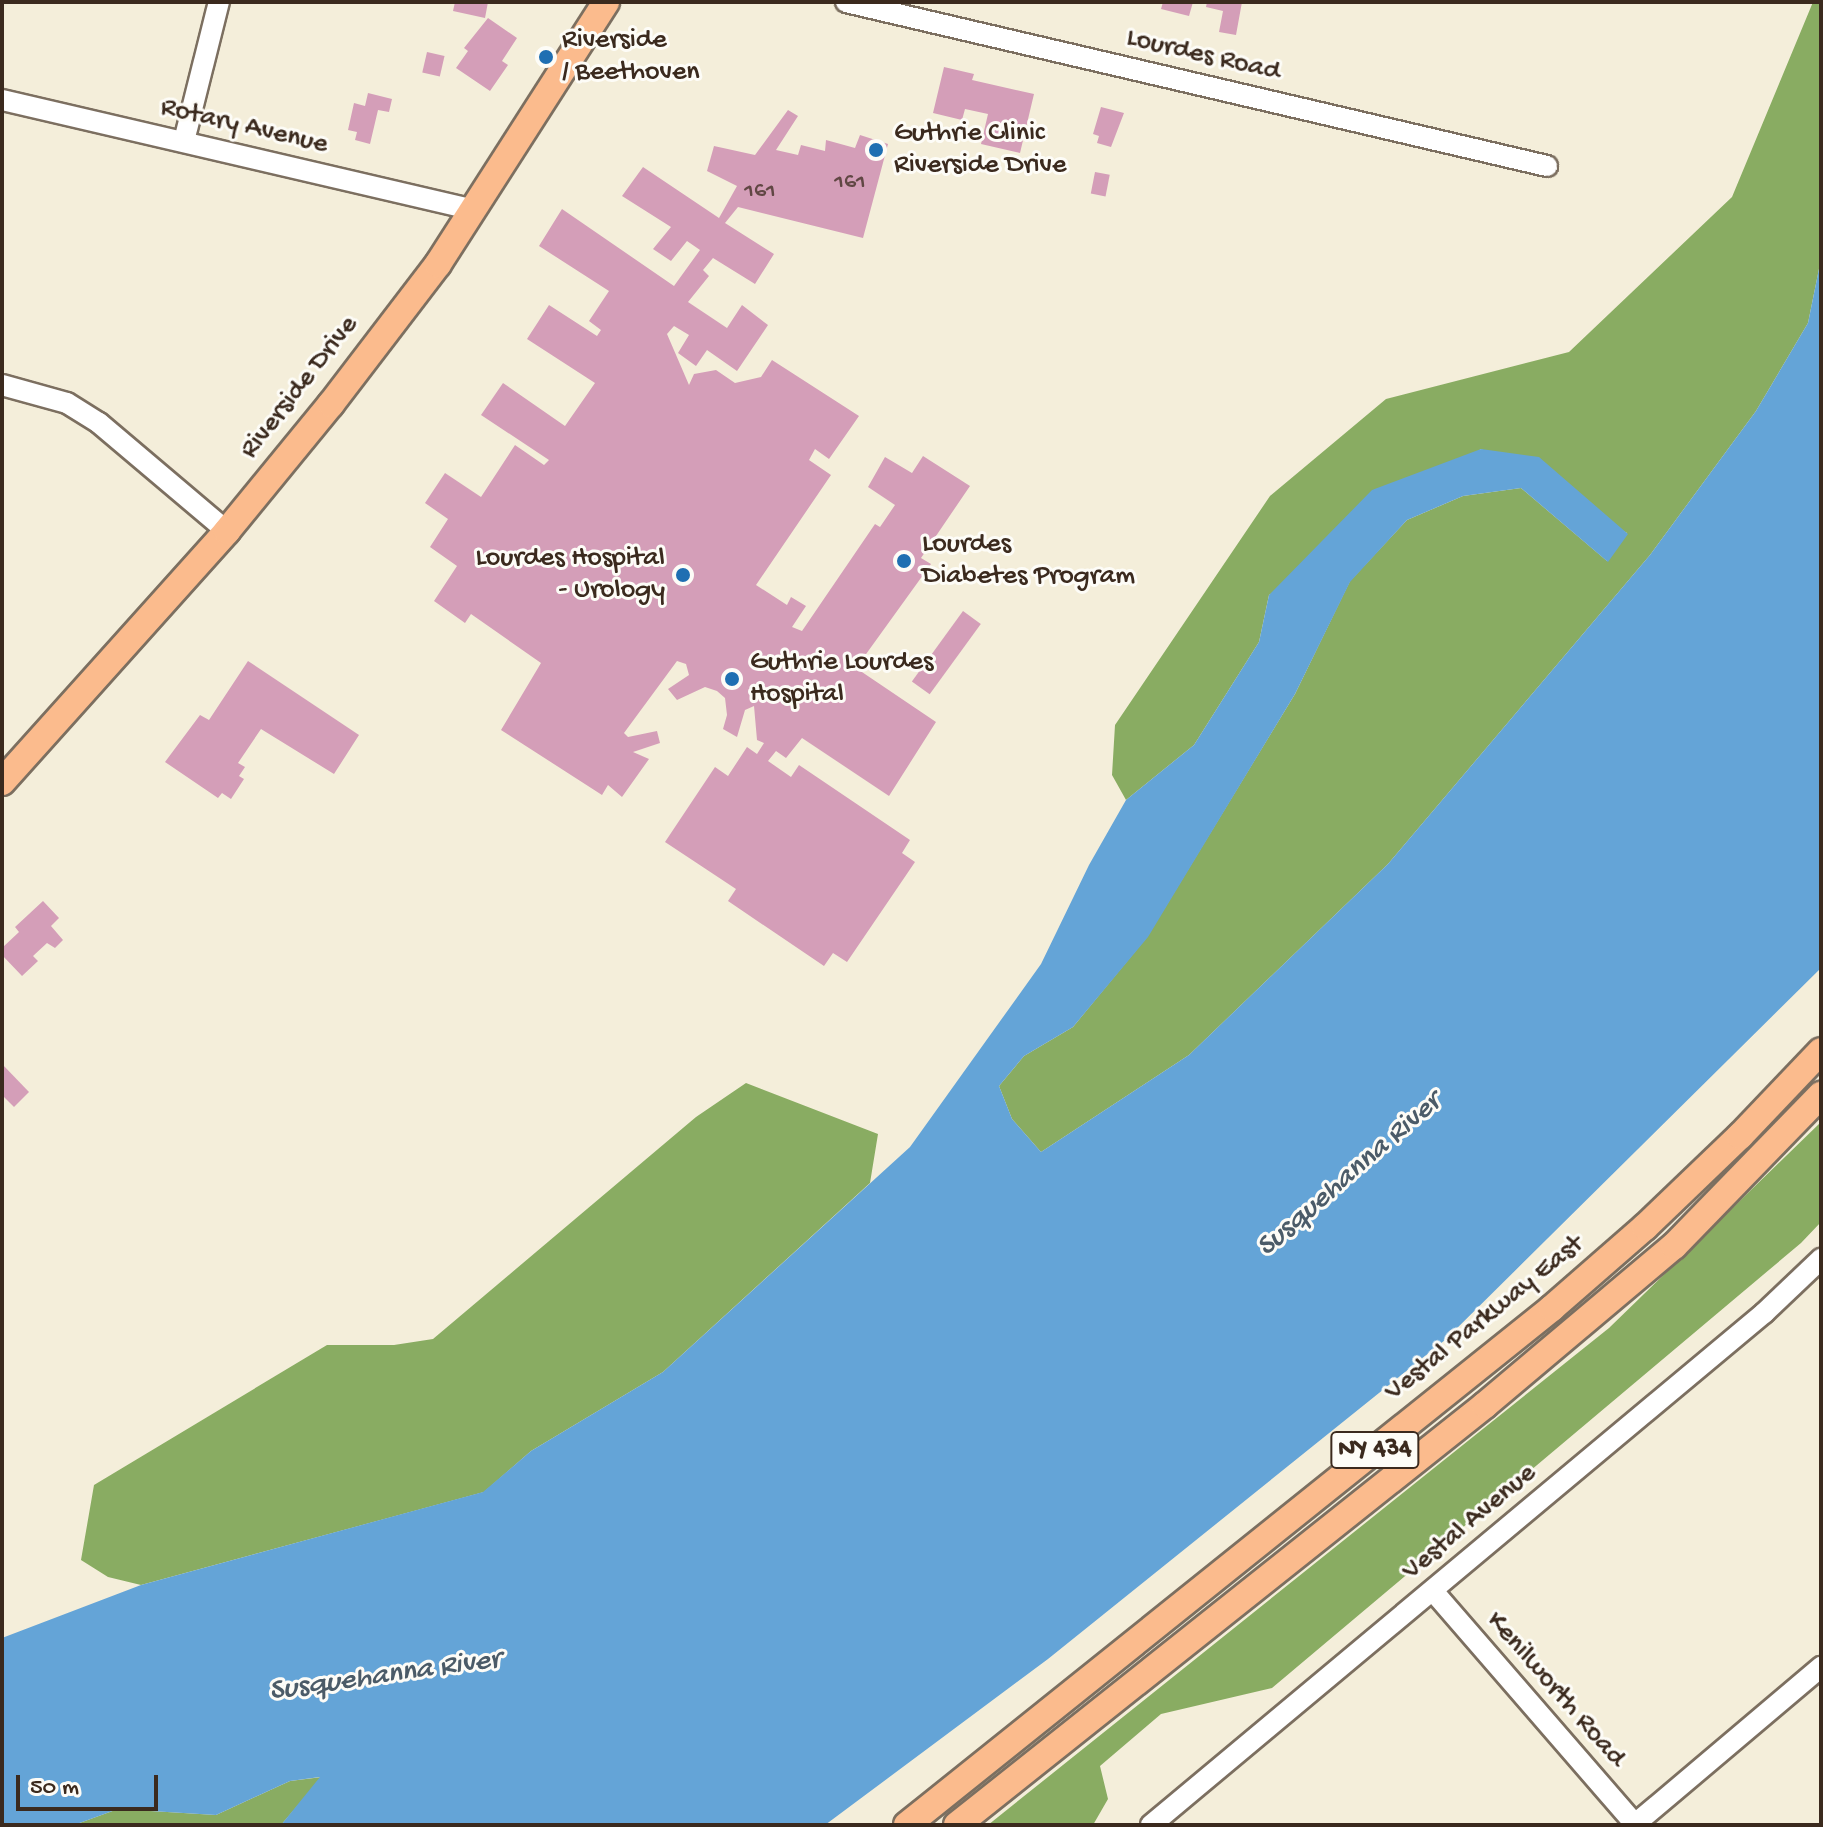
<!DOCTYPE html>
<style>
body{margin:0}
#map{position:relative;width:1823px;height:1827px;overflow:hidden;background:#f4eeda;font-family:"Gochi Hand",sans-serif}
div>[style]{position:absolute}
.forest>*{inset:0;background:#89ac62}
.water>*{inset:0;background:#64a4d7}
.building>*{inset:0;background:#d49eb8;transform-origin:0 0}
.roads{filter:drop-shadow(2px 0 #7c6f60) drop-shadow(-2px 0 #7c6f60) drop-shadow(0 2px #7c6f60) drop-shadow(0 -2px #7c6f60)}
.minor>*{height:20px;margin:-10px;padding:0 10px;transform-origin:10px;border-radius:10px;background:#fff}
.major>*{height:26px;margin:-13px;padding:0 13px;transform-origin:13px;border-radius:13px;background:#fbbb8d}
.dots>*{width:22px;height:22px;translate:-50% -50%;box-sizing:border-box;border:4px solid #fdfcf7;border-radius:50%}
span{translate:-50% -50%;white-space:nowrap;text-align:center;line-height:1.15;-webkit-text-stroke:6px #fdfcf7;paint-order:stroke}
.number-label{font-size:24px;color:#614744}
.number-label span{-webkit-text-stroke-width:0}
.shield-label span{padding:2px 6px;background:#fdfcf7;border:2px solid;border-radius:6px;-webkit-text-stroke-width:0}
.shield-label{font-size:26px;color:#3b2a1e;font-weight:700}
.poi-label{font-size:28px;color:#3b2a1e}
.left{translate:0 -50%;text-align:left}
.right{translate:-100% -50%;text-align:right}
.street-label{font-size:28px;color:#3b2a1e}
.water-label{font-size:30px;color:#4b5b68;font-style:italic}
.frame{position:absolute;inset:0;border:4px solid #3b2a1e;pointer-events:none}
.scale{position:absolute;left:16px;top:1775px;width:142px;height:36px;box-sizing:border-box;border:4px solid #3b2a1e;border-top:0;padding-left:10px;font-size:24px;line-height:28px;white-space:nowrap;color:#3b2a1e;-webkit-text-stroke:6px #fdfcf7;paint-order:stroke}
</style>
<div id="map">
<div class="forest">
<div style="clip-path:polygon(1813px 2px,1821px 2px,1821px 259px,1808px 323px,1756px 411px,1650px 555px,1388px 864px,1189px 1055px,1041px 1152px,1012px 1119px,999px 1086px,1024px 1056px,1073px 1027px,1147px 937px,1295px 694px,1350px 581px,1407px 520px,1463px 496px,1521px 488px,1607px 561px,1627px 533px,1481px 449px,1269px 595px,1259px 642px,1194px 745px,1126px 800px,1112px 775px,1115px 725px,1270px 496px,1386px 399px,1569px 352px,1732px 197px)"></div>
<div style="clip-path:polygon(746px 1083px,878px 1134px,870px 1183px,663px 1372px,531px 1451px,484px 1492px,141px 1585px,108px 1577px,81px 1560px,94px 1485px,327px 1345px,394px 1345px,433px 1339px,696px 1117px)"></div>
<div style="clip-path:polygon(1821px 1122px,1821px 1222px,1801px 1243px,1272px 1688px,1161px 1714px,1100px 1766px,1108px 1799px,1093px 1825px,988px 1825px,1609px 1328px)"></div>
<div style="clip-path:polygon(322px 1777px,281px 1825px,74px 1825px,118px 1809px,216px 1815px,290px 1781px)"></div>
</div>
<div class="water">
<div style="clip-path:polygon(1821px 259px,1821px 968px,1445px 1340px,1048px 1659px,825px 1825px,281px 1825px,320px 1777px,290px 1781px,216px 1815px,118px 1809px,74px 1825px,2px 1825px,2px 1638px,141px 1585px,483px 1492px,531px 1451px,663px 1372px,910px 1147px,1041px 964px,1089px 865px,1126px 800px,1194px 745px,1259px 642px,1269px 595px,1372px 490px,1481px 449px,1539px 457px,1628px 534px,1608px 562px,1521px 488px,1463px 496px,1407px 520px,1350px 582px,1295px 694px,1148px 937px,1073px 1027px,1024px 1056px,999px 1086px,1012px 1119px,1041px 1152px,1189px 1055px,1388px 864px,1650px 555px,1756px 411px,1808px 323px)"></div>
</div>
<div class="building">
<div style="clip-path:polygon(455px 2px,488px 2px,485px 18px,453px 11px)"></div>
<div style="clip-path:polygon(1163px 2px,1193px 2px,1189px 16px,1161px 9px)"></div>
<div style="clip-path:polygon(1207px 2px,1242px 2px,1236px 35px,1219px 32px,1223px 11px,1206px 7px)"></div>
<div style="clip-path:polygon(488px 18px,517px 38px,502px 61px,508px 65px,490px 91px,456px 68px,468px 51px,464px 48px)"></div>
<div style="left:427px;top:52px;width:18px;height:21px;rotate:13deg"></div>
<div style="clip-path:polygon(944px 67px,974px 74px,972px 80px,1034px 94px,1020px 153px,981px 144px,988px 114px,965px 109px,962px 120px,933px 113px)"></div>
<div style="clip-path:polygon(368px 93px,392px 99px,389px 112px,378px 110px,370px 144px,355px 140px,357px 132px,348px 130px,354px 103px,365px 106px)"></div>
<div style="clip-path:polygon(1101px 107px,1124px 113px,1111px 147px,1097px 143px,1099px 136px,1093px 134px)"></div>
<div style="clip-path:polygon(788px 110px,798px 116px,776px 150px,798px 155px,801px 145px,825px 151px,826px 140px,855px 148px,860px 135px,888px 144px,863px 238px,738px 207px,725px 223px,774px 254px,755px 284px,713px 258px,703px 270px,709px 276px,688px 302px,727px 328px,742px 305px,768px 325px,737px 371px,707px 350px,696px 366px,678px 353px,689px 335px,674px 326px,667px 334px,689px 385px,694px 374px,716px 370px,735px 383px,761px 377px,772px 360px,859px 416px,829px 459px,815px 449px,809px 460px,831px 475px,756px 585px,787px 605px,791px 597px,806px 606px,792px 627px,802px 631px,875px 524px,880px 527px,895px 505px,868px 487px,885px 457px,912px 473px,923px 456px,970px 486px,921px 558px,931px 564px,856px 668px,936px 722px,889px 796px,802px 738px,786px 758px,776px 751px,768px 761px,791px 777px,799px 765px,910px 840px,902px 853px,915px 862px,847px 962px,833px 953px,824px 966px,728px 901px,736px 889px,665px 842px,715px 767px,728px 776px,747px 747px,757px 754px,764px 743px,757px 740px,754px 706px,745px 710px,737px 737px,723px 729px,727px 715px,725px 698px,717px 691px,705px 687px,677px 700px,668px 689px,689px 675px,686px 664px,677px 661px,624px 733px,628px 737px,657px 731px,660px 743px,633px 752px,649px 759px,622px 797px,608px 785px,602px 795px,501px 730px,541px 663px,471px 614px,465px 623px,434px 601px,457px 566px,430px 547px,448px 519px,425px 503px,445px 473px,481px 497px,515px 445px,544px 465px,549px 460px,481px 415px,503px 383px,565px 426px,595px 383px,527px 339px,549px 305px,597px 336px,601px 330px,589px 321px,609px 291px,539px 246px,562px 209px,674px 286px,700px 250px,687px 241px,671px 261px,653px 249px,671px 227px,622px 196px,643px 167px,719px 218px,737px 186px,707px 171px,714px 146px,755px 155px)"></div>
<div style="left:1095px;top:172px;width:15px;height:22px;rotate:11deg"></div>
<div style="left:963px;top:611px;width:22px;height:87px;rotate:36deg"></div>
<div style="clip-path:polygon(248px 661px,359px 735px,334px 774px,261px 729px,238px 763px,245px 767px,239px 776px,244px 779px,231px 799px,222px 793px,218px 798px,165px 762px,200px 715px,209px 720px)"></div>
<div style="clip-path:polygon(43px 901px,59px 918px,51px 926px,63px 940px,55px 948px,47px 943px,33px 956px,38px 961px,22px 976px,2px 955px,2px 948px,19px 932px,15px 927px)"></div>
<div style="clip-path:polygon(2px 1064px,29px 1092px,14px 1107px,2px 1095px)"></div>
</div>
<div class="roads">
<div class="minor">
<div style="left:846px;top:2px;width:720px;rotate:13.17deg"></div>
<div style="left:2px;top:100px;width:485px;rotate:13.1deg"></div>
<div style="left:184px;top:141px;width:143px;rotate:-75.9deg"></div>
<div style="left:2px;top:385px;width:67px;rotate:15.5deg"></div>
<div style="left:67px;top:403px;width:38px;rotate:32deg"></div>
<div style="left:99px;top:423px;width:167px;rotate:40.2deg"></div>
<div style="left:1433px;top:1591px;width:310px;rotate:49.1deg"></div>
<div style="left:1151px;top:1825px;width:799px;rotate:-39.87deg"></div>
<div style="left:1764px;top:1313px;width:79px;rotate:-43.5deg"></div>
<div style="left:1634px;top:1825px;width:245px;rotate:-40.2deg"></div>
</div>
<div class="major">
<div style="left:2px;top:782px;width:337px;rotate:-48.1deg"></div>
<div style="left:227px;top:531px;width:164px;rotate:-50.7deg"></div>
<div style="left:331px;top:404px;width:176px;rotate:-52.6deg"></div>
<div style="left:438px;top:264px;width:311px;rotate:-57.3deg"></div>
<div style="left:907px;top:1825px;width:827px;rotate:-38.71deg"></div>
<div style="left:1552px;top:1308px;width:123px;rotate:-41.1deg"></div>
<div style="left:1645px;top:1227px;width:132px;rotate:-43.8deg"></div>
<div style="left:1740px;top:1136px;width:117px;rotate:-46.4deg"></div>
<div style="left:957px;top:1825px;width:675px;rotate:-38.5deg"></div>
<div style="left:1485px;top:1405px;width:247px;rotate:-40.1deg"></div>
<div style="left:1674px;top:1246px;width:211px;rotate:-45.8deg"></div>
</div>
</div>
<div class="dots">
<div style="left:546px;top:57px;background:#1f6fb2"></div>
<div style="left:876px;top:150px;background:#1f6fb2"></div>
<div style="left:904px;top:561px;background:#1f6fb2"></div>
<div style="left:683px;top:575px;background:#1f6fb2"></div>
<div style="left:732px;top:679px;background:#1f6fb2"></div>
</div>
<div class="number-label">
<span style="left:850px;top:183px">161</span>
<span style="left:760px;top:192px">161</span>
</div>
<div class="shield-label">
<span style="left:1375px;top:1450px">NY 434</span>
</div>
<div class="poi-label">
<span class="left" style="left:562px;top:57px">Riverside<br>/ Beethoven</span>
<span class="left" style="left:894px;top:150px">Guthrie Clinic<br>Riverside Drive</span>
<span class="left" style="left:922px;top:561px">Lourdes<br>Diabetes Program</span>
<span class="right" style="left:665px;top:575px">Lourdes Hospital<br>- Urology</span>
<span class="left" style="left:750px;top:679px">Guthrie Lourdes<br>Hospital</span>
</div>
<div class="street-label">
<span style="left:1203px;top:56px;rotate:13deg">Lourdes Road</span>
<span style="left:244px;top:127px;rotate:13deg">Rotary Avenue</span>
<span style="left:300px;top:388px;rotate:-52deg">Riverside Drive</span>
<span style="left:1485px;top:1319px;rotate:-39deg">Vestal Parkway East</span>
<span style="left:1470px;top:1523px;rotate:-40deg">Vestal Avenue</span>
<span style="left:1555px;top:1690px;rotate:49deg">Kenilworth Road</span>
</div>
<div class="water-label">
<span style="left:1350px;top:1176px;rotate:-41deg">Susquehanna River</span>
<span style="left:385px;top:1677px;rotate:-8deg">Susquehanna River</span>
</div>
<div class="frame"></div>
<div class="scale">50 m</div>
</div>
